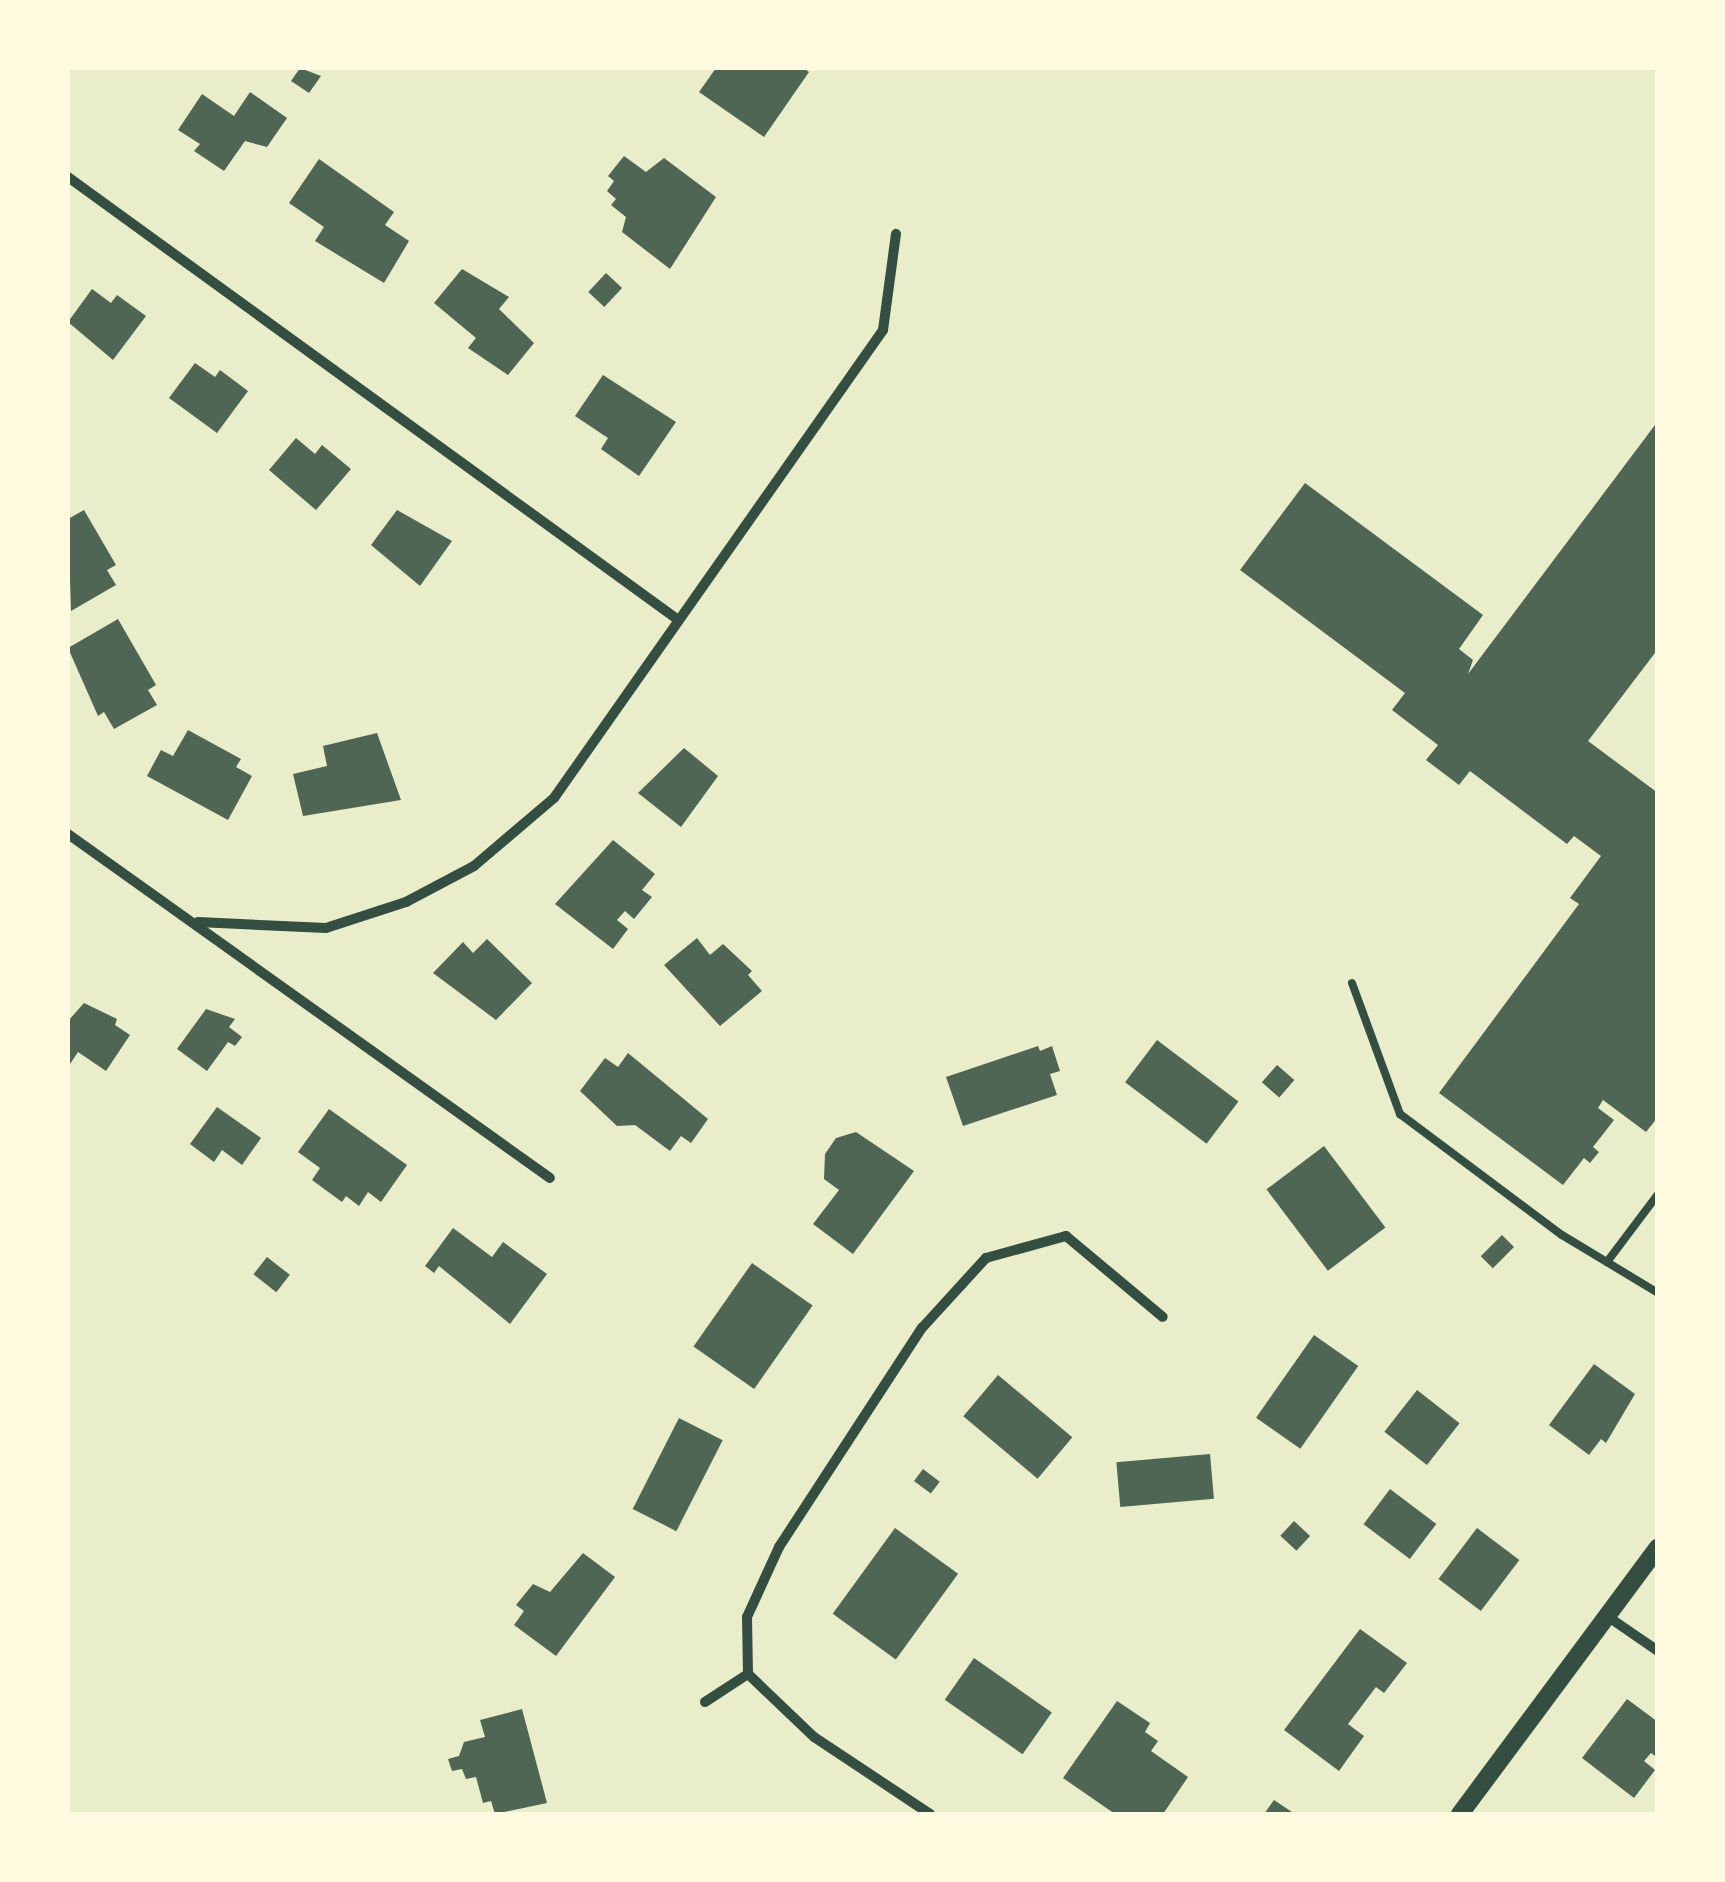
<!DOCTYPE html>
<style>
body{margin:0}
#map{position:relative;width:1725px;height:1882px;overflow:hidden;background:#e9edc9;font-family:"Source Sans 3",sans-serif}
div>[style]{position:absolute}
.building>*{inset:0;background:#4f6655;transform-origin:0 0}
.service>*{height:8px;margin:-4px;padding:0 4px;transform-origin:4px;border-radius:4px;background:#344e41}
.minor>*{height:10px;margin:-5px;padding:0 5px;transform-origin:5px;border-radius:5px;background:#344e41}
.tertiary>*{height:18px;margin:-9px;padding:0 9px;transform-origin:9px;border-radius:9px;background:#344e41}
span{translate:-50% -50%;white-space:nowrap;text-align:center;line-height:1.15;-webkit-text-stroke:8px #fefae0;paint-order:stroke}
.frame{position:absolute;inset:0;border:70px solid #fefae0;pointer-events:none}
</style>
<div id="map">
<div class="building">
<div style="clip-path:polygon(300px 68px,321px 76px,309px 93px,291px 81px)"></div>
<div style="clip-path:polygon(716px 68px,803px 68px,809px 72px,764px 137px,699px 92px)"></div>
<div style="clip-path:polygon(250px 92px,287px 118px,267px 147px,245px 141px,224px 171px,194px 151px,200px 144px,178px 130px,202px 94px,234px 116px)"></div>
<div style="clip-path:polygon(624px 156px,646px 172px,664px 158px,716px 197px,670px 269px,622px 232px,626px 217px,611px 205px,616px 199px,607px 191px,614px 181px,608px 176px)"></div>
<div style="clip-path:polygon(319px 159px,394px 212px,385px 225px,409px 241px,384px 283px,315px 241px,324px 227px,289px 203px)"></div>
<div style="clip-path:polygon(462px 269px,509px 297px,499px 309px,534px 343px,508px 375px,468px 348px,476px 338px,434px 303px)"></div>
<div style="left:606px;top:273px;width:22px;height:26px;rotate:43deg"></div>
<div style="clip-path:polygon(92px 289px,111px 303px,117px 295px,146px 316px,113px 360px,68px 322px)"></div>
<div style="clip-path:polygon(195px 363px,215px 377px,220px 370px,248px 391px,217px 433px,169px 398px)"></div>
<div style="clip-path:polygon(603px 375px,676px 422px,639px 476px,601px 449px,608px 438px,575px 416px)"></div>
<div style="clip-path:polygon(1658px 421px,1658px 649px,1588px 741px,1658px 793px,1658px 1117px,1646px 1132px,1603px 1100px,1598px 1108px,1614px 1120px,1593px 1147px,1599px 1152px,1590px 1163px,1584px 1158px,1563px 1185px,1439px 1093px,1579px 904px,1570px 898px,1601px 856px,1574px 836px,1567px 844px,1470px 771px,1459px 785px,1426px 760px,1438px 745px,1392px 710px,1405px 693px,1240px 570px,1305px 483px,1483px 615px,1459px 649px,1473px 660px,1468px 674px)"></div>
<div style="clip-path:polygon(296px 438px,315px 454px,322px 445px,351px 469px,316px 510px,269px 470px)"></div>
<div style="clip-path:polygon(84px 510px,116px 565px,107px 570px,116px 585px,71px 611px,68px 519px)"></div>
<div style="clip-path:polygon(397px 510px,452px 541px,420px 586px,371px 545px)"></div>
<div style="clip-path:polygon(118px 619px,156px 685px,148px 690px,157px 705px,114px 729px,104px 712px,98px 716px,68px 648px)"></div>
<div style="clip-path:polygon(188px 730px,241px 759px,236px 767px,252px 776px,228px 820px,147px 776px,161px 750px,173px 756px)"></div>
<div style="clip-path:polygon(377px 733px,401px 800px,303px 816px,293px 774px,327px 766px,323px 746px)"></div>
<div style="clip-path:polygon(684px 748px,718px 776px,681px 827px,638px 793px)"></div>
<div style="clip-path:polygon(613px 840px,655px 874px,642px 890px,652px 897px,634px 919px,625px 911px,617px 920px,628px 929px,613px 949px,555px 904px)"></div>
<div style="clip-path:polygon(697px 938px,710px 955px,723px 944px,752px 971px,748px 975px,762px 991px,720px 1026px,664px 965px)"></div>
<div style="clip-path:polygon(487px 939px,532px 983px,496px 1020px,433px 973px,463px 942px,473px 953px)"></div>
<div style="clip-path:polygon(84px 1003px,117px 1019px,115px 1025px,130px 1035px,106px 1071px,78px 1052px,68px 1067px,68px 1021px)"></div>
<div style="clip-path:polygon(206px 1009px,235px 1019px,229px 1027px,242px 1037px,235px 1046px,228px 1042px,207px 1071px,177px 1049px)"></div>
<div style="left:1157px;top:1040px;width:102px;height:53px;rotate:37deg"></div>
<div style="clip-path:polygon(1038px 1046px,1040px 1051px,1052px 1046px,1060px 1071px,1050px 1074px,1057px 1095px,963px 1126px,946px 1077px)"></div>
<div style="clip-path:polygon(628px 1053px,708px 1119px,691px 1143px,681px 1136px,670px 1151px,635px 1125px,617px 1126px,580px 1091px,605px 1058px,618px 1067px)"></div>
<div style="left:1277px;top:1065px;width:23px;height:23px;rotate:41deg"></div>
<div style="clip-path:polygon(217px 1107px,261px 1138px,242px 1165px,222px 1150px,214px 1162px,190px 1144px)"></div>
<div style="clip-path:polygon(329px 1109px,407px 1165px,381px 1202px,368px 1192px,359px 1206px,346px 1196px,342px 1202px,312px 1180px,320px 1168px,298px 1152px)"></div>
<div style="clip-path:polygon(856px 1132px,914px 1171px,853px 1254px,813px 1224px,839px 1190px,824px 1179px,825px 1154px,836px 1138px)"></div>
<div style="left:1324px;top:1146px;width:102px;height:72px;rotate:53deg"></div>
<div style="clip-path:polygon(453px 1228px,492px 1257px,503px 1242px,547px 1274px,510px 1324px,439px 1266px,434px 1273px,425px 1266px)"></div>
<div style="left:1502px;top:1235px;width:17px;height:30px;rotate:45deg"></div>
<div style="left:267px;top:1257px;width:29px;height:22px;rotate:38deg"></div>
<div style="left:752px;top:1263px;width:74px;height:102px;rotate:35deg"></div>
<div style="left:1314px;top:1335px;width:54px;height:101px;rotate:35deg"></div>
<div style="clip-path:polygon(1594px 1364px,1635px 1394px,1606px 1443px,1601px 1439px,1589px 1455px,1549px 1425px)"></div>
<div style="left:998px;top:1375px;width:97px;height:54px;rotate:40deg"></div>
<div style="left:1417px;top:1390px;width:54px;height:53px;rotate:38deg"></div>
<div style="left:679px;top:1418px;width:49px;height:102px;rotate:27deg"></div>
<div style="left:1210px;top:1454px;width:45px;height:94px;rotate:85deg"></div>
<div style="left:923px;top:1469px;width:21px;height:15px;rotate:37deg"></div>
<div style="left:1390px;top:1489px;width:58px;height:44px;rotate:37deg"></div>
<div style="left:1294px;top:1521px;width:22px;height:20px;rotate:43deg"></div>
<div style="left:895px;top:1528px;width:78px;height:106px;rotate:36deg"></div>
<div style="left:1477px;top:1528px;width:53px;height:64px;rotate:37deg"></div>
<div style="clip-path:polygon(583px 1553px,615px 1577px,556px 1656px,514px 1625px,524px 1611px,516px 1605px,533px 1584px,550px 1592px)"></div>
<div style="clip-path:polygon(1360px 1629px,1407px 1663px,1384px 1693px,1376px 1687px,1348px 1724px,1364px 1736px,1339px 1771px,1284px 1730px)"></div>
<div style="left:974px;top:1658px;width:95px;height:51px;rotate:35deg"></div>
<div style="clip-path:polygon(1627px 1699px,1658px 1722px,1658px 1758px,1651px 1753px,1644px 1761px,1655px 1770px,1634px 1798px,1582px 1758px)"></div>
<div style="clip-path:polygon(1117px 1701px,1150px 1723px,1145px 1732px,1158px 1741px,1151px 1751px,1188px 1777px,1163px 1814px,1115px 1814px,1063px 1778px)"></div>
<div style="clip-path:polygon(522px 1709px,547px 1803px,495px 1814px,491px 1801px,483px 1803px,476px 1777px,466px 1779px,462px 1769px,452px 1771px,448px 1759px,459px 1756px,464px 1742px,485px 1737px,480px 1720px)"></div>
<div style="clip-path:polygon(1274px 1800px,1295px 1814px,1264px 1814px)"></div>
</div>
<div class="service">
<div style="left:1352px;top:983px;width:140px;rotate:69.9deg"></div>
<div style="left:1400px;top:1114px;width:202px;rotate:36.8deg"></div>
<div style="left:1562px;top:1235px;width:112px;rotate:31.1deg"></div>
<div style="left:1607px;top:1262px;width:85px;rotate:-53.1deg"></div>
</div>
<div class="minor">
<div style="left:68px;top:177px;width:752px;rotate:35.97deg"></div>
<div style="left:68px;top:834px;width:592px;rotate:35.52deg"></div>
<div style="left:198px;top:922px;width:128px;rotate:2.7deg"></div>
<div style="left:326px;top:928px;width:84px;rotate:-18deg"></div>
<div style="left:406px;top:902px;width:77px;rotate:-27.9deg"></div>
<div style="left:474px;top:866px;width:105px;rotate:-40.4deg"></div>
<div style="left:554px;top:798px;width:572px;rotate:-54.89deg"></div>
<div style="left:883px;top:330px;width:97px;rotate:-82.3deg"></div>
<div style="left:1607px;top:1616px;width:62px;rotate:34.5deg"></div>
<div style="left:705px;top:1702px;width:51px;rotate:-33.1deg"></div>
<div style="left:930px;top:1814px;width:139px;rotate:-146.4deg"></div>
<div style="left:814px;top:1737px;width:91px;rotate:-136.3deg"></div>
<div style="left:748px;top:1674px;width:57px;rotate:-91deg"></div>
<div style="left:747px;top:1617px;width:77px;rotate:-65.4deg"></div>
<div style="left:779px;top:1547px;width:262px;rotate:-56.9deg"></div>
<div style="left:922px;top:1328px;width:95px;rotate:-47.6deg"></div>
<div style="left:986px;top:1258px;width:83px;rotate:-15.4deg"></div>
<div style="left:1066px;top:1236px;width:126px;rotate:39.9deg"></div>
</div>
<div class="tertiary">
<div style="left:1460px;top:1814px;width:332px;rotate:-53.4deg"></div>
</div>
<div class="frame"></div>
</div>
